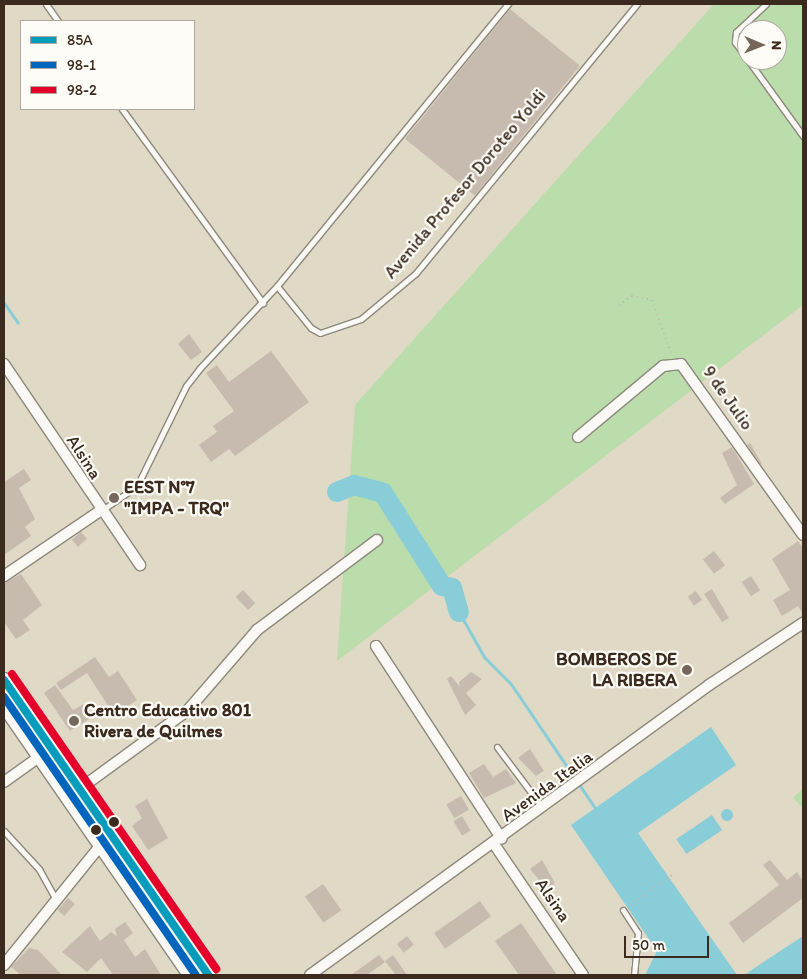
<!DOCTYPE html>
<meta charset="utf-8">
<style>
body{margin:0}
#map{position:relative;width:807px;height:979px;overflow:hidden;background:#e0d9c6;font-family:Itim,sans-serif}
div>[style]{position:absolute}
.green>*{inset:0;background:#bbdcab}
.water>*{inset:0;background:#88cdd8;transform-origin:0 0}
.round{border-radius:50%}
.stream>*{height:3px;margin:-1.5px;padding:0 1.5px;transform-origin:1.5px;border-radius:1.5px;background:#88cdd8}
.river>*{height:20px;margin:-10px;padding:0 10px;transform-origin:10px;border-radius:10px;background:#88cdd8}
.building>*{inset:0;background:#c7bbb0;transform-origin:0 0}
.path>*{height:2px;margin-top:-1px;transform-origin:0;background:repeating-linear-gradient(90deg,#bdbab6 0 1px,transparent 0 5px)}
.roads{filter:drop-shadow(1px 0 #8e887c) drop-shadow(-1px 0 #8e887c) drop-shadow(0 1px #8e887c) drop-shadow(0 -1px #8e887c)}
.lane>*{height:5px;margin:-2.5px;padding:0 2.5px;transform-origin:2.5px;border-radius:2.5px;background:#faf9f6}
.street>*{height:10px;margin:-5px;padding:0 5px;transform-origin:5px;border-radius:5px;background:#faf9f6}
.secondary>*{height:14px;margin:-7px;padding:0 7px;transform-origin:7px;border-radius:7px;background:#faf9f6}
.bus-1>*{height:8px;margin:-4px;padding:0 4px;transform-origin:4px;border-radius:4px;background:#069cbc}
.bus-2>*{height:8px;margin:-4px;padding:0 4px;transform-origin:4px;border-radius:4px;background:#0065bd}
.bus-3>*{height:8px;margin:-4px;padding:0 4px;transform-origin:4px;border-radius:4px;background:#e4002b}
.dots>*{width:14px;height:14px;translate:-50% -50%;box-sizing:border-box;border:2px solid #fdfcf7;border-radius:50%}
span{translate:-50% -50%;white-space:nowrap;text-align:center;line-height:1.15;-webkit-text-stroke:4.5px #fdfcf7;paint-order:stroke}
.street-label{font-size:18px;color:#3b2a1e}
.poi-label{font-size:18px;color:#3b2a1e;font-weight:700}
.left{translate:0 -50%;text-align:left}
.right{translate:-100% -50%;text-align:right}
.frame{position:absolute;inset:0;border:5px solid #3b2a1e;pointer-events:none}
.legend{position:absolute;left:20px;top:20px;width:175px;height:90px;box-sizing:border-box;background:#fdfcf7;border:1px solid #afa8a0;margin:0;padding:6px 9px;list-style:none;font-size:15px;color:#3b2a1e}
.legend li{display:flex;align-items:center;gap:10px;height:25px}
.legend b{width:25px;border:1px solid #afa8a0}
.north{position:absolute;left:737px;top:20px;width:50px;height:50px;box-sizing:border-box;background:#fdfcf7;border:1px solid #afa8a0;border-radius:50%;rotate:91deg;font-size:14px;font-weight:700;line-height:20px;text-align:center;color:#3b2a1e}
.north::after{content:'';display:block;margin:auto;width:18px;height:22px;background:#756759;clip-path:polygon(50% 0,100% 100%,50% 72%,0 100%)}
.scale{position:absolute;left:624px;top:936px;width:85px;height:22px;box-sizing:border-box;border:2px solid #3b2a1e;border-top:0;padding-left:6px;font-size:15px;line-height:18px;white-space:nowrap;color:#3b2a1e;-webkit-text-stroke:4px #fdfcf7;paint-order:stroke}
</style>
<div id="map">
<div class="green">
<div style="clip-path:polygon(evenodd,714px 4px,803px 4px,803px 305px,337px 661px,355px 405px,714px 4px,747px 30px,777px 30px,777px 60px,747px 60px,747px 30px)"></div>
<div style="clip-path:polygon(803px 788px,803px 808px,793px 798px)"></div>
</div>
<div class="water">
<div style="clip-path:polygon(711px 727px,736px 765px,638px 833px,737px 975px,645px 975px,657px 951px,571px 825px)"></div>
<div class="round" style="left:721px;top:809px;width:12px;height:12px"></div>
<div style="left:712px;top:815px;width:18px;height:43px;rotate:56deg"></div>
<div style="clip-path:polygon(803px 936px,803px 975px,744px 975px)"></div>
</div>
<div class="stream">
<div style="left:4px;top:303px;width:24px;rotate:55deg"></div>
<div style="left:459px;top:612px;width:51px;rotate:60.9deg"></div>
<div style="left:484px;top:657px;width:38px;rotate:45deg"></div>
<div style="left:511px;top:684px;width:150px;rotate:55.9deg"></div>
</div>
<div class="river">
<div style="left:337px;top:492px;width:18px;rotate:-22deg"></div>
<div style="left:354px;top:485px;width:30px;rotate:15deg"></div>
<div style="left:383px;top:493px;width:110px;rotate:57.6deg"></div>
<div style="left:442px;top:586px;width:10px;rotate:11deg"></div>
<div style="left:452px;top:588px;width:25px;rotate:74deg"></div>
</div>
<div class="building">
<div style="left:510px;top:9px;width:90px;height:167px;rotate:39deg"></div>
<div style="clip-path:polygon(189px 334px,202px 352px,191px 360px,178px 344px)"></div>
<div style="clip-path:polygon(271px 351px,309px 402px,235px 456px,229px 449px,211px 462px,199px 445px,217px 432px,213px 426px,234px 411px,206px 373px,217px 365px,229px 382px)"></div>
<div style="clip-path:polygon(750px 443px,762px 464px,761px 465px,747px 445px)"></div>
<div style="clip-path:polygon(732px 447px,754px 484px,725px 504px,720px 498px,737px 485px,722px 453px)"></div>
<div style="clip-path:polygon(24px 469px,31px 480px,19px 488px,35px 519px,25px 527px,31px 536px,4px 555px,4px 482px)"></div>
<div style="left:81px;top:532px;width:9px;height:12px;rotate:49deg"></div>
<div style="clip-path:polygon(798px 541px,803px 548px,803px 614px,798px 606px,782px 616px,773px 600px,790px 590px,772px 559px)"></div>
<div style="left:714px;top:551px;width:18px;height:14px;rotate:52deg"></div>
<div style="clip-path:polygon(21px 574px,42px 605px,23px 620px,30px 630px,16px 639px,4px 622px,4px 583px)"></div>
<div style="left:751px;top:576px;width:17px;height:11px;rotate:57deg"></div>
<div style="clip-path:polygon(712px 589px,729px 618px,722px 622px,704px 594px)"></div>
<div style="left:243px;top:590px;width:18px;height:10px;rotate:47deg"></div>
<div style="left:696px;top:591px;width:11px;height:10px;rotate:56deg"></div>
<div style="clip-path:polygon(95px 657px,109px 677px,118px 671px,137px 700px,114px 715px,87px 673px,61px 690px,56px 683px)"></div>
<div style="clip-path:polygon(471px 672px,482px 679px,466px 693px,476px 705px,465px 715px,447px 679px,451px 676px,460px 687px,459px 682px)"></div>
<div style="clip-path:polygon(55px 685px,73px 710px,84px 704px,92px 717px,70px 731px,44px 693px)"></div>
<div style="clip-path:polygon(530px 749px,544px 771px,536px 776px,518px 758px)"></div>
<div style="clip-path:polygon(484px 764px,493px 777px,506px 769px,516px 783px,484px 798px,469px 773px)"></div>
<div style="left:461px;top:796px;width:16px;height:17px;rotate:60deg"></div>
<div style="clip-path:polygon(147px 799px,168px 838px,148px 850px,132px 826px,142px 818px,135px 806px)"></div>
<div style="left:462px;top:816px;width:17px;height:10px;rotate:59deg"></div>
<div style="clip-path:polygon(542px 860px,555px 883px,547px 889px,530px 869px)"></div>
<div style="clip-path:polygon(770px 860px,787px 880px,797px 872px,803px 881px,803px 898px,743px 943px,729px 923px,779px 885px,763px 865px)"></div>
<div style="left:323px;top:884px;width:32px;height:22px;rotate:55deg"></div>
<div style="left:68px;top:898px;width:9px;height:16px;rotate:41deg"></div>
<div style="left:480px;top:901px;width:19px;height:56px;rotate:55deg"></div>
<div style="clip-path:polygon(125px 922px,133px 933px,124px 940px,135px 957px,145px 949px,161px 975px,113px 975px,101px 958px,87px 972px,62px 952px,90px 926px,100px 941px,111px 932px,117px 936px,115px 929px)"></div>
<div style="clip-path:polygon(521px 923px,557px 975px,519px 975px,495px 941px)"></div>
<div style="left:407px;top:936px;width:11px;height:13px;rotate:52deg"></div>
<div style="clip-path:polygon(29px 948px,38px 950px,62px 975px,21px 975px,11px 967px)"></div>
<div style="clip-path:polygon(379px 955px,385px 962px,367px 975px,351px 975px)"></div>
<div style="clip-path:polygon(393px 955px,407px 975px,396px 975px,385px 961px)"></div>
</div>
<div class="path">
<div style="left:619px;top:305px;width:16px;rotate:-35deg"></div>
<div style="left:632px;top:296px;width:20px;rotate:11deg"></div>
<div style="left:652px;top:300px;width:59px;rotate:70.3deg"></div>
<div style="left:630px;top:905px;width:55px;rotate:-35.4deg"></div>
</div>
<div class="roads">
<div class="lane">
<div style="left:46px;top:4px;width:21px;rotate:55deg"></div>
<div style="left:766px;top:4px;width:41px;rotate:137deg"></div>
<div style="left:736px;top:32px;width:10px;rotate:96deg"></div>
<div style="left:735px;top:42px;width:116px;rotate:54.1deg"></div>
<div style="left:122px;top:109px;width:240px;rotate:54deg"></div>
<div style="left:277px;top:286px;width:54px;rotate:51deg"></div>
<div style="left:311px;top:328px;width:10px;rotate:29deg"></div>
<div style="left:320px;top:333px;width:43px;rotate:-18.9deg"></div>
<div style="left:361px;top:319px;width:72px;rotate:-39.9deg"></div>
<div style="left:416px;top:273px;width:348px;rotate:-50.6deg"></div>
<div style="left:102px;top:510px;width:42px;rotate:-34.4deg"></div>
<div style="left:137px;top:486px;width:111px;rotate:-63.9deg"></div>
<div style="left:186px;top:386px;width:23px;rotate:-52deg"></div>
<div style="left:200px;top:368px;width:112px;rotate:-46.8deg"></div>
<div style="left:277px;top:286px;width:365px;rotate:-50.7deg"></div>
<div style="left:497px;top:747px;width:75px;rotate:53.1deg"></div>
<div style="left:4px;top:831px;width:52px;rotate:47.4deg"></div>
<div style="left:39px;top:869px;width:35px;rotate:61deg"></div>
<div style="left:623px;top:910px;width:27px;rotate:57deg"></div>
<div style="left:638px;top:933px;width:42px;rotate:95.4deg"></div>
</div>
<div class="street">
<div style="left:4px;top:364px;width:243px;rotate:55.9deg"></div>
<div style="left:578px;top:437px;width:111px;rotate:-39.9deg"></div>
<div style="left:663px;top:366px;width:18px;rotate:-6deg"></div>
<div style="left:681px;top:364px;width:210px;rotate:54.5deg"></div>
<div style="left:4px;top:576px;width:116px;rotate:-34.1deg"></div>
<div style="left:376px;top:646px;width:230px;rotate:56.9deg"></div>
<div style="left:4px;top:782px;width:43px;rotate:-35.5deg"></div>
<div style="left:78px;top:790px;width:136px;rotate:-36deg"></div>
<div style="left:188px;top:710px;width:106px;rotate:-49.2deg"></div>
<div style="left:257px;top:630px;width:150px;rotate:-36.9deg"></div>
<div style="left:494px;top:844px;width:158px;rotate:55.8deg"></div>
<div style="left:4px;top:965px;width:154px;rotate:-51.1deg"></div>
<div style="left:310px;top:975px;width:493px;rotate:-36deg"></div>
<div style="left:709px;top:685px;width:113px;rotate:-33.4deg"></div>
</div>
<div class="secondary">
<div style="left:4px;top:680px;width:359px;rotate:55.3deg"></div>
<div style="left:4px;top:705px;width:328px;rotate:55.4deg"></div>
</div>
</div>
<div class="bus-1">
<div style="left:4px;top:680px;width:359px;rotate:55.3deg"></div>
</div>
<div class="bus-2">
<div style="left:4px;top:697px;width:338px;rotate:55.4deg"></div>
</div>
<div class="bus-3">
<div style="left:12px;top:674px;width:359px;rotate:55.3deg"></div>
</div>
<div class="dots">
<div style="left:114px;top:498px;background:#756759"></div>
<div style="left:687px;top:670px;background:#756759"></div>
<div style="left:74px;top:721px;background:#756759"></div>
<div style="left:114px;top:822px;background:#3b2a1e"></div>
<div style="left:96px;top:830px;background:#3b2a1e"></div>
</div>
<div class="street-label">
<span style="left:465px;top:184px;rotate:-50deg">Avenida Profesor Doroteo Yoldi</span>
<span style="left:728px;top:398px;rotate:55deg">9 de Julio</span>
<span style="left:84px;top:457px;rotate:57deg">Alsina</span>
<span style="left:547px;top:786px;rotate:-36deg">Avenida Italia</span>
<span style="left:553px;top:900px;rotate:56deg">Alsina</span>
</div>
<div class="poi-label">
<span class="left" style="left:124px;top:498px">EEST N°7<br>"IMPA - TRQ"</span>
<span class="right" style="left:677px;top:670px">BOMBEROS DE<br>LA RIBERA</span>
<span class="left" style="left:84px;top:721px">Centro Educativo 801<br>Rivera de Quilmes</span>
</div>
<div class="frame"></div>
<ul class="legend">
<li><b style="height:6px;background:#069cbc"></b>85A</li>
<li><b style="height:6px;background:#0065bd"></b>98-1</li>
<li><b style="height:6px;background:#e4002b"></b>98-2</li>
</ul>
<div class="north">N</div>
<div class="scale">50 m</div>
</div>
